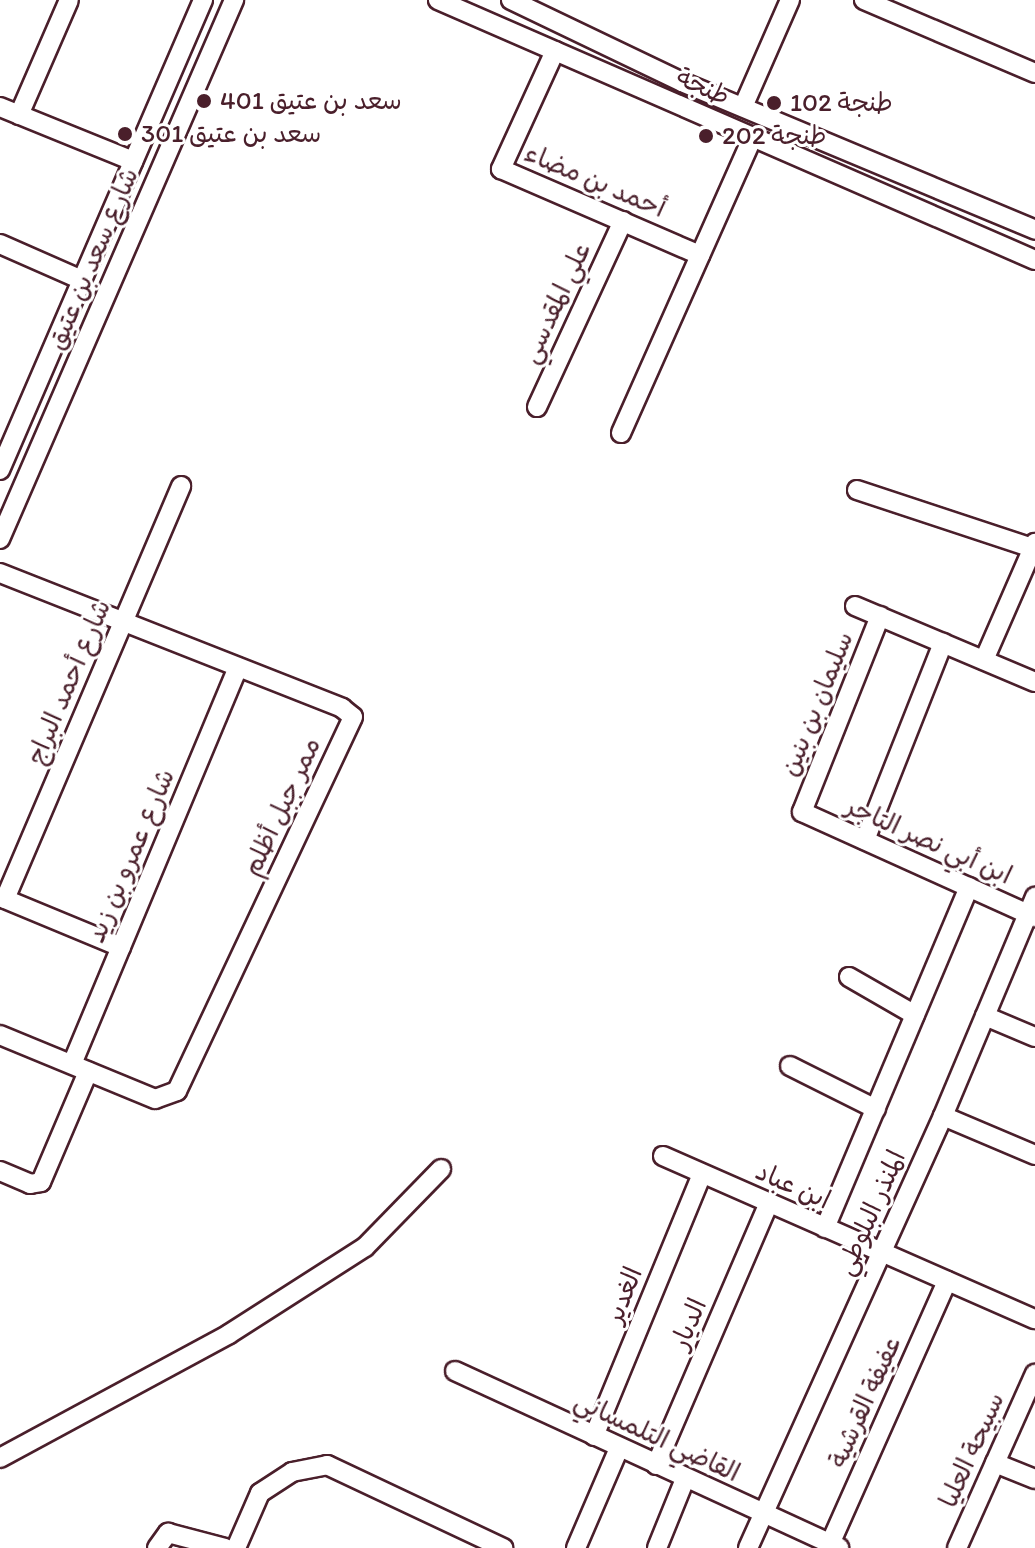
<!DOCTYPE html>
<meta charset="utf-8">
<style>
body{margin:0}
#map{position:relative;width:1035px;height:1548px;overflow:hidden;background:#fff;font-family:Itim,"Playpen Sans Arabic",sans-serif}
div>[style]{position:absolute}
.roads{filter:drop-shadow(2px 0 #4a1f2b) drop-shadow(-2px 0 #4a1f2b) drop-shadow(0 2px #4a1f2b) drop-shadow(0 -2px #4a1f2b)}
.minor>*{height:18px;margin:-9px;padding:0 9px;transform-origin:9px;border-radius:9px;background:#fff}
.dots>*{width:22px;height:22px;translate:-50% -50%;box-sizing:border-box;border:4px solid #fff;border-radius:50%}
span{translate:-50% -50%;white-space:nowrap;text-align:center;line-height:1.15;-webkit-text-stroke:6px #fff;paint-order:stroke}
.street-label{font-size:26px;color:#4a1f2b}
.poi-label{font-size:26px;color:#4a1f2b}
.left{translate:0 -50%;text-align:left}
</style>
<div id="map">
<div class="roads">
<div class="minor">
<div style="left:438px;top:0;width:651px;rotate:23.53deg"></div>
<div style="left:511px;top:0;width:190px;rotate:25.6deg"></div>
<div style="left:682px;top:82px;width:383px;rotate:22.7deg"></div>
<div style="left:864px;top:0;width:186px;rotate:23.1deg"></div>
<div style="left:555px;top:51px;width:130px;rotate:114.6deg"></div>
<div style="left:501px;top:169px;width:217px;rotate:23.4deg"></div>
<div style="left:0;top:107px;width:144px;rotate:22.1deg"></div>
<div style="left:743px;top:107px;width:117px;rotate:-66.3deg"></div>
<div style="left:19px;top:115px;width:125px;rotate:-66.5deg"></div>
<div style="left:0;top:244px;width:90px;rotate:23.7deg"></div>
<div style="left:537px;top:407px;width:205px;rotate:-65.2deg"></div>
<div style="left:621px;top:433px;width:324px;rotate:-66deg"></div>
<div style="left:0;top:470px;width:512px;rotate:-66.64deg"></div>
<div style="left:857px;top:490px;width:188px;rotate:18.3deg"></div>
<div style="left:0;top:539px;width:588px;rotate:-66.53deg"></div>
<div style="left:0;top:573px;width:368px;rotate:21.5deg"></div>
<div style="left:342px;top:708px;width:14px;rotate:39deg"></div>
<div style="left:353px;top:717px;width:413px;rotate:115.2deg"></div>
<div style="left:177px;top:1091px;width:23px;rotate:160deg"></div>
<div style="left:155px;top:1099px;width:168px;rotate:-157.6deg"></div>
<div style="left:855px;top:606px;width:195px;rotate:22.9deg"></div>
<div style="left:880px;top:616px;width:211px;rotate:111.7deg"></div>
<div style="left:802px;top:812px;width:256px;rotate:24.3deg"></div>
<div style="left:984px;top:660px;width:128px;rotate:-66.4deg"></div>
<div style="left:865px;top:840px;width:212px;rotate:-68.4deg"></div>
<div style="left:0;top:897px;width:131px;rotate:22.5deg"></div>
<div style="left:5px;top:899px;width:449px;rotate:-66.9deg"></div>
<div style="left:849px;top:977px;width:76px;rotate:29.9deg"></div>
<div style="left:985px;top:1016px;width:54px;rotate:22.8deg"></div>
<div style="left:72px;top:1064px;width:430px;rotate:-67.3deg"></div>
<div style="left:790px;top:1066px;width:96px;rotate:26.6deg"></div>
<div style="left:943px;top:1116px;width:100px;rotate:23deg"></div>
<div style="left:663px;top:1156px;width:406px;rotate:23.7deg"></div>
<div style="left:0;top:1171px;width:33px;rotate:23deg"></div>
<div style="left:30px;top:1184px;width:11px;rotate:-10deg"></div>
<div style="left:41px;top:1182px;width:120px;rotate:-66.9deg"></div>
<div style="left:825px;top:1228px;width:370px;rotate:-67.1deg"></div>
<div style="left:455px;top:1371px;width:423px;rotate:24.7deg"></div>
<div style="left:594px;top:1436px;width:283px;rotate:-67.6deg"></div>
<div style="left:0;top:1458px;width:260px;rotate:-28.4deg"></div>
<div style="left:229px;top:1334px;width:161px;rotate:-32.6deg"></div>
<div style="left:365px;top:1247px;width:109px;rotate:-45.7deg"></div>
<div style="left:995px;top:1463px;width:43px;rotate:21.8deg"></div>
<div style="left:656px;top:1465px;width:285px;rotate:-66.7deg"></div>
<div style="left:830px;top:1544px;width:288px;rotate:-66deg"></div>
<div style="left:157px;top:1548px;width:19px;rotate:-54deg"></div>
<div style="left:168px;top:1533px;width:59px;rotate:14.7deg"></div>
<div style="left:236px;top:1548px;width:60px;rotate:-66.4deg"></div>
<div style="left:260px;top:1493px;width:38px;rotate:-33deg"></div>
<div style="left:292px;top:1472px;width:36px;rotate:-11deg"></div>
<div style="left:327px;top:1465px;width:195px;rotate:25.2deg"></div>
<div style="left:576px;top:1548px;width:109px;rotate:-66.7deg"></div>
<div style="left:657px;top:1548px;width:74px;rotate:-67.9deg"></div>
<div style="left:748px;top:1548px;width:474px;rotate:-65.7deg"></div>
<div style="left:943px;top:1116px;width:238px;rotate:-67.2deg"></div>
<div style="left:957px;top:1548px;width:191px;rotate:-65.9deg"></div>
</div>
</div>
<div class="dots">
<div style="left:204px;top:101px;background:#4a1f2b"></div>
<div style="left:774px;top:103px;background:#4a1f2b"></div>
<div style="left:125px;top:134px;background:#4a1f2b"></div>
<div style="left:706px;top:136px;background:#4a1f2b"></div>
</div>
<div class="street-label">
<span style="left:703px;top:87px;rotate:24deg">طنجة</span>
<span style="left:595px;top:181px;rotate:23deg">أحمد بن مضاء</span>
<span style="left:93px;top:259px;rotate:-67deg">شارع سعد بن عتيق</span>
<span style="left:556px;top:303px;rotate:-65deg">علي المقدسي</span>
<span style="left:69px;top:682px;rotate:-67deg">شارع أحمد البراج</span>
<span style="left:817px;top:704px;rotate:-68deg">سليمان بن بنين</span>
<span style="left:282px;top:807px;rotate:-65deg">ممر جبل أظلم</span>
<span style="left:929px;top:841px;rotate:24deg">ابن أبي نصر التاجر</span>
<span style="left:131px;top:856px;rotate:-67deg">شارع عمرو بن زيد</span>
<span style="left:793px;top:1186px;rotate:24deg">ابن عباد</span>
<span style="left:871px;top:1213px;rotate:-66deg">المنذر البلوطي</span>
<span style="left:624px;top:1295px;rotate:-68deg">الغدير</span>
<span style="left:689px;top:1324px;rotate:-67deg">الديار</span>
<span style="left:865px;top:1402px;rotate:-66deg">عفيفة القرشية</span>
<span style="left:657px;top:1437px;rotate:25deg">القاضي التلمساني</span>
<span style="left:972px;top:1450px;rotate:-66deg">سبيحة العليا</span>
</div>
<div class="poi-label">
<span class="left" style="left:220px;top:101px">سعد بن عتيق 401</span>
<span class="left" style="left:790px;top:103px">طنجة 102</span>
<span class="left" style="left:141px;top:134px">سعد بن عتيق 301</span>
<span class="left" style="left:722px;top:136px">طنجة 202</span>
</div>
</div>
